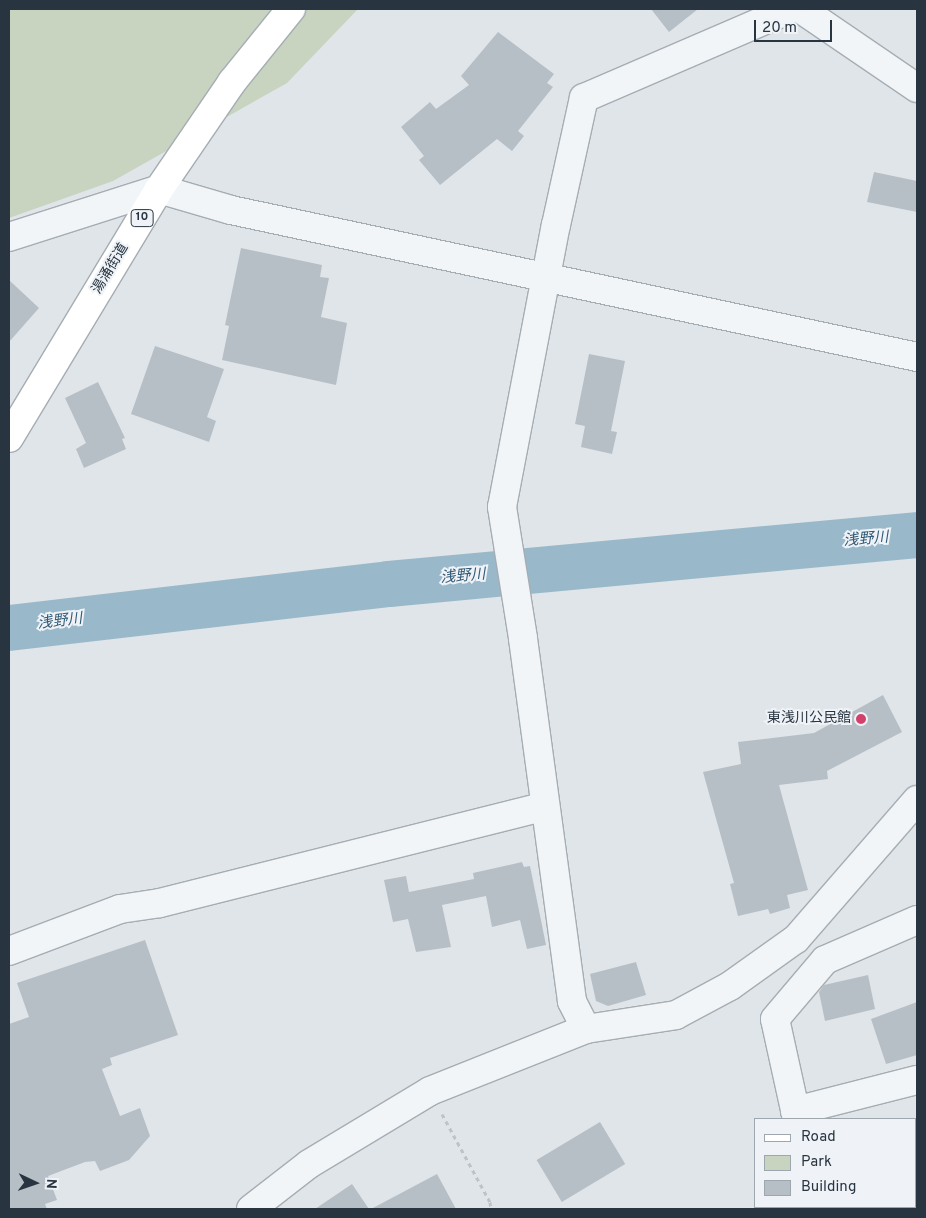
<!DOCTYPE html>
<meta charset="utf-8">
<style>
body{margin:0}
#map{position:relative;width:926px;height:1218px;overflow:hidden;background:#e0e5e9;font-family:Overpass,"Noto Sans JP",sans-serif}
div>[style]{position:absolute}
.green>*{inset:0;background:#c8d3c0}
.river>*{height:46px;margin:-23px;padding:0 23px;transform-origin:23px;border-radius:23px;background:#99b9ca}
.building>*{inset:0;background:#b7bfc6;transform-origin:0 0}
.path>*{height:3px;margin-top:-1.5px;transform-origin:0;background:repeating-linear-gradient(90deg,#bdc3c8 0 4px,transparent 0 8px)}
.roads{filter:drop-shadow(1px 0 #a5adb3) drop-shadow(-1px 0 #a5adb3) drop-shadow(0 1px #a5adb3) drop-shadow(0 -1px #a5adb3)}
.minor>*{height:28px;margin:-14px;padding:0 14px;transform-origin:14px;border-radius:14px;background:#f2f5f7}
.major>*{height:28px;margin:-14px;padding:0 14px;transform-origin:14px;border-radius:14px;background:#fff}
.dots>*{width:14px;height:14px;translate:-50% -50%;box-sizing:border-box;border:2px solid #eff3f7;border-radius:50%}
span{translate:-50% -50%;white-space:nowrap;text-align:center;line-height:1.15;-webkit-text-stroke:4px #eff3f7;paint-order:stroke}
.shield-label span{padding:1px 4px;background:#eff3f7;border:1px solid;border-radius:4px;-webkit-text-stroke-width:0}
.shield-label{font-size:12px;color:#283541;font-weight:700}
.street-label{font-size:14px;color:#283541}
.poi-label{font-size:14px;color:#283541}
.right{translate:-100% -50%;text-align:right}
.water-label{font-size:15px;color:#315a76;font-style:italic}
.frame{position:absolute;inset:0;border:10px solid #283541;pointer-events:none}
.legend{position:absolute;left:754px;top:1118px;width:162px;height:90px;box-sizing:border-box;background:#eff3f7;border:1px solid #9fa7ae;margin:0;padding:6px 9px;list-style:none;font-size:15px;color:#283541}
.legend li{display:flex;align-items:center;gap:10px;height:25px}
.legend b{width:25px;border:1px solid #9fa7ae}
.north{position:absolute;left:10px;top:1158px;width:50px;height:50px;-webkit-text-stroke:4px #eff3f7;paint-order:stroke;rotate:93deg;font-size:14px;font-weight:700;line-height:20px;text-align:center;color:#283541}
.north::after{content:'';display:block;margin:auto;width:18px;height:22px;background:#283541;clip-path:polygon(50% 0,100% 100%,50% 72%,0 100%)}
.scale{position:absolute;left:754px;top:20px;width:78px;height:22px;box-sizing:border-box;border:2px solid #283541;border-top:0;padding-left:6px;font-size:15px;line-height:18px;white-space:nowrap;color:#283541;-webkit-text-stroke:4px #eff3f7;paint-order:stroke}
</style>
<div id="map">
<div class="green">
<div style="clip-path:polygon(9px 9px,358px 9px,287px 83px,113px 181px,9px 218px)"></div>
</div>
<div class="river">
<div style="left:9px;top:628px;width:383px;rotate:-6.6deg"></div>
<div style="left:389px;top:584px;width:530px;rotate:-5.3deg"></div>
</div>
<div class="building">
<div style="clip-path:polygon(651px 9px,698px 9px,669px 32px)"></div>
<div style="clip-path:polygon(498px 32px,554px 74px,547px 83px,553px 87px,518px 131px,524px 136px,512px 151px,497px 139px,440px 185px,419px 160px,424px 156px,401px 127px,430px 102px,436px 109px,469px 85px,461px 76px)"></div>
<div style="clip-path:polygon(874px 172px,917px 181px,917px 212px,867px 202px)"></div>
<div style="clip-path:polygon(241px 248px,322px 265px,320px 277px,329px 278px,321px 317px,347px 323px,336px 385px,222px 360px,229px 326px,225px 325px)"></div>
<div style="clip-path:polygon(9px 280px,39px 308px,9px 342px)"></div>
<div style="clip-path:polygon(155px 346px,224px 369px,207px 417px,216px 421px,209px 442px,131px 414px)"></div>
<div style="clip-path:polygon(589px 354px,625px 361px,611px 431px,617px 432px,612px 454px,581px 447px,585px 426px,575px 424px)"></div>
<div style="clip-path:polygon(98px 382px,125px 438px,122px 439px,126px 449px,84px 468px,76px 449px,86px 443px,65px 398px)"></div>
<div style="clip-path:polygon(883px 695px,902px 732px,827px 771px,828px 779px,779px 785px,808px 890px,787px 895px,790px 908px,770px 914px,768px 909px,738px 916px,730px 884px,734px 883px,703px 772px,741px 764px,738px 742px,814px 733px)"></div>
<div style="clip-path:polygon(522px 862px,524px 867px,530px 866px,546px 945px,527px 949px,520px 920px,492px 927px,486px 896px,442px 905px,451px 947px,416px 952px,408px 919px,393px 922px,384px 880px,406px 876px,409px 892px,474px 879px,473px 873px)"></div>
<div style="clip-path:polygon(145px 940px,178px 1035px,110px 1058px,112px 1065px,102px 1069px,120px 1116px,140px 1108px,150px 1136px,129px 1160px,100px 1171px,95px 1161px,85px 1162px,48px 1176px,57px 1200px,45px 1204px,47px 1209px,9px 1209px,9px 1024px,29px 1017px,17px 983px)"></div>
<div style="clip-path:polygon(636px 962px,646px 995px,608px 1006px,596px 1001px,590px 974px)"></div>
<div style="clip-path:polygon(868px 975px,875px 1009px,825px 1021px,819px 992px,824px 985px)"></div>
<div style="clip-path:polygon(917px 1002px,917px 1055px,886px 1064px,871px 1019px)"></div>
<div style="left:600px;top:1122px;width:49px;height:74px;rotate:59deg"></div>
<div style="clip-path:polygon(437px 1174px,456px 1209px,371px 1209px)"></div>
<div style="clip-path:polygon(352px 1184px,369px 1209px,315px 1209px)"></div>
</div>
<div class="path">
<div style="left:442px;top:1114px;width:100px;rotate:61.4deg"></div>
<div style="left:490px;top:1202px;width:7px;rotate:82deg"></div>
</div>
<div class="roads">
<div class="minor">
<div style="left:801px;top:9px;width:140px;rotate:34.3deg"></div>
<div style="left:9px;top:237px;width:157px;rotate:-17.7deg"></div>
<div style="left:159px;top:189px;width:75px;rotate:16.3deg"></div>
<div style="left:231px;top:210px;width:702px;rotate:12.09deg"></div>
<div style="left:9px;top:951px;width:119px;rotate:-20.7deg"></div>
<div style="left:120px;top:909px;width:40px;rotate:-8.5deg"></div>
<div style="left:160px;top:903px;width:397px;rotate:-14.1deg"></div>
<div style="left:586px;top:1029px;width:31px;rotate:-117deg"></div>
<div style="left:572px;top:1001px;width:366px;rotate:-97.7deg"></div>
<div style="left:523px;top:638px;width:133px;rotate:-99.1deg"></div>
<div style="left:502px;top:507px;width:287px;rotate:-79.2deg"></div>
<div style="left:556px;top:225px;width:130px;rotate:-77.6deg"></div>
<div style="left:584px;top:98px;width:225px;rotate:-23.3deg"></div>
<div style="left:795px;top:1111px;width:126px;rotate:-14.3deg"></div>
<div style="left:797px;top:1119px;width:102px;rotate:-102.4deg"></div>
<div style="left:775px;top:1019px;width:77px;rotate:-49.7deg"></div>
<div style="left:825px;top:960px;width:100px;rotate:-23.5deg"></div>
<div style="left:819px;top:1207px;width:2px;rotate:63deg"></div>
<div style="left:251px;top:1209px;width:73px;rotate:-37.8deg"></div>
<div style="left:309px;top:1164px;width:141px;rotate:-31.1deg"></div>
<div style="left:430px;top:1091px;width:168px;rotate:-21.7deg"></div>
<div style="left:586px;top:1029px;width:91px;rotate:-8.8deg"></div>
<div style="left:676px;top:1015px;width:61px;rotate:-28.2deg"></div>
<div style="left:730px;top:986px;width:81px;rotate:-35.5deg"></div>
<div style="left:796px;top:939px;width:184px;rotate:-49deg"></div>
</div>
<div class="major">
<div style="left:9px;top:438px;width:291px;rotate:-58.9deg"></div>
<div style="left:159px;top:189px;width:130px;rotate:-55.7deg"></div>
<div style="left:232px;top:82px;width:94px;rotate:-51.1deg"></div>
</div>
</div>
<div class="dots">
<div style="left:861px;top:719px;background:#d2416c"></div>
</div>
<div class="shield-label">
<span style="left:142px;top:218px">10</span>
</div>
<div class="street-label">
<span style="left:111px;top:269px;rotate:-59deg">湯涌街道</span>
</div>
<div class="poi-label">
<span class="right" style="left:851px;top:719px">東浅川公民館</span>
</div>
<div class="water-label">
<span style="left:866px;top:540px;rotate:-5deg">浅野川</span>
<span style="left:463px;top:577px;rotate:-5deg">浅野川</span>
<span style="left:60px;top:622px;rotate:-7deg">浅野川</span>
</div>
<div class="frame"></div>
<ul class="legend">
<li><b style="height:6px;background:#fff"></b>Road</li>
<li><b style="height:14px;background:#c8d3c0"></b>Park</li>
<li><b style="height:14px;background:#b7bfc6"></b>Building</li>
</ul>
<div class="north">N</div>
<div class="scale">20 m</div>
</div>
